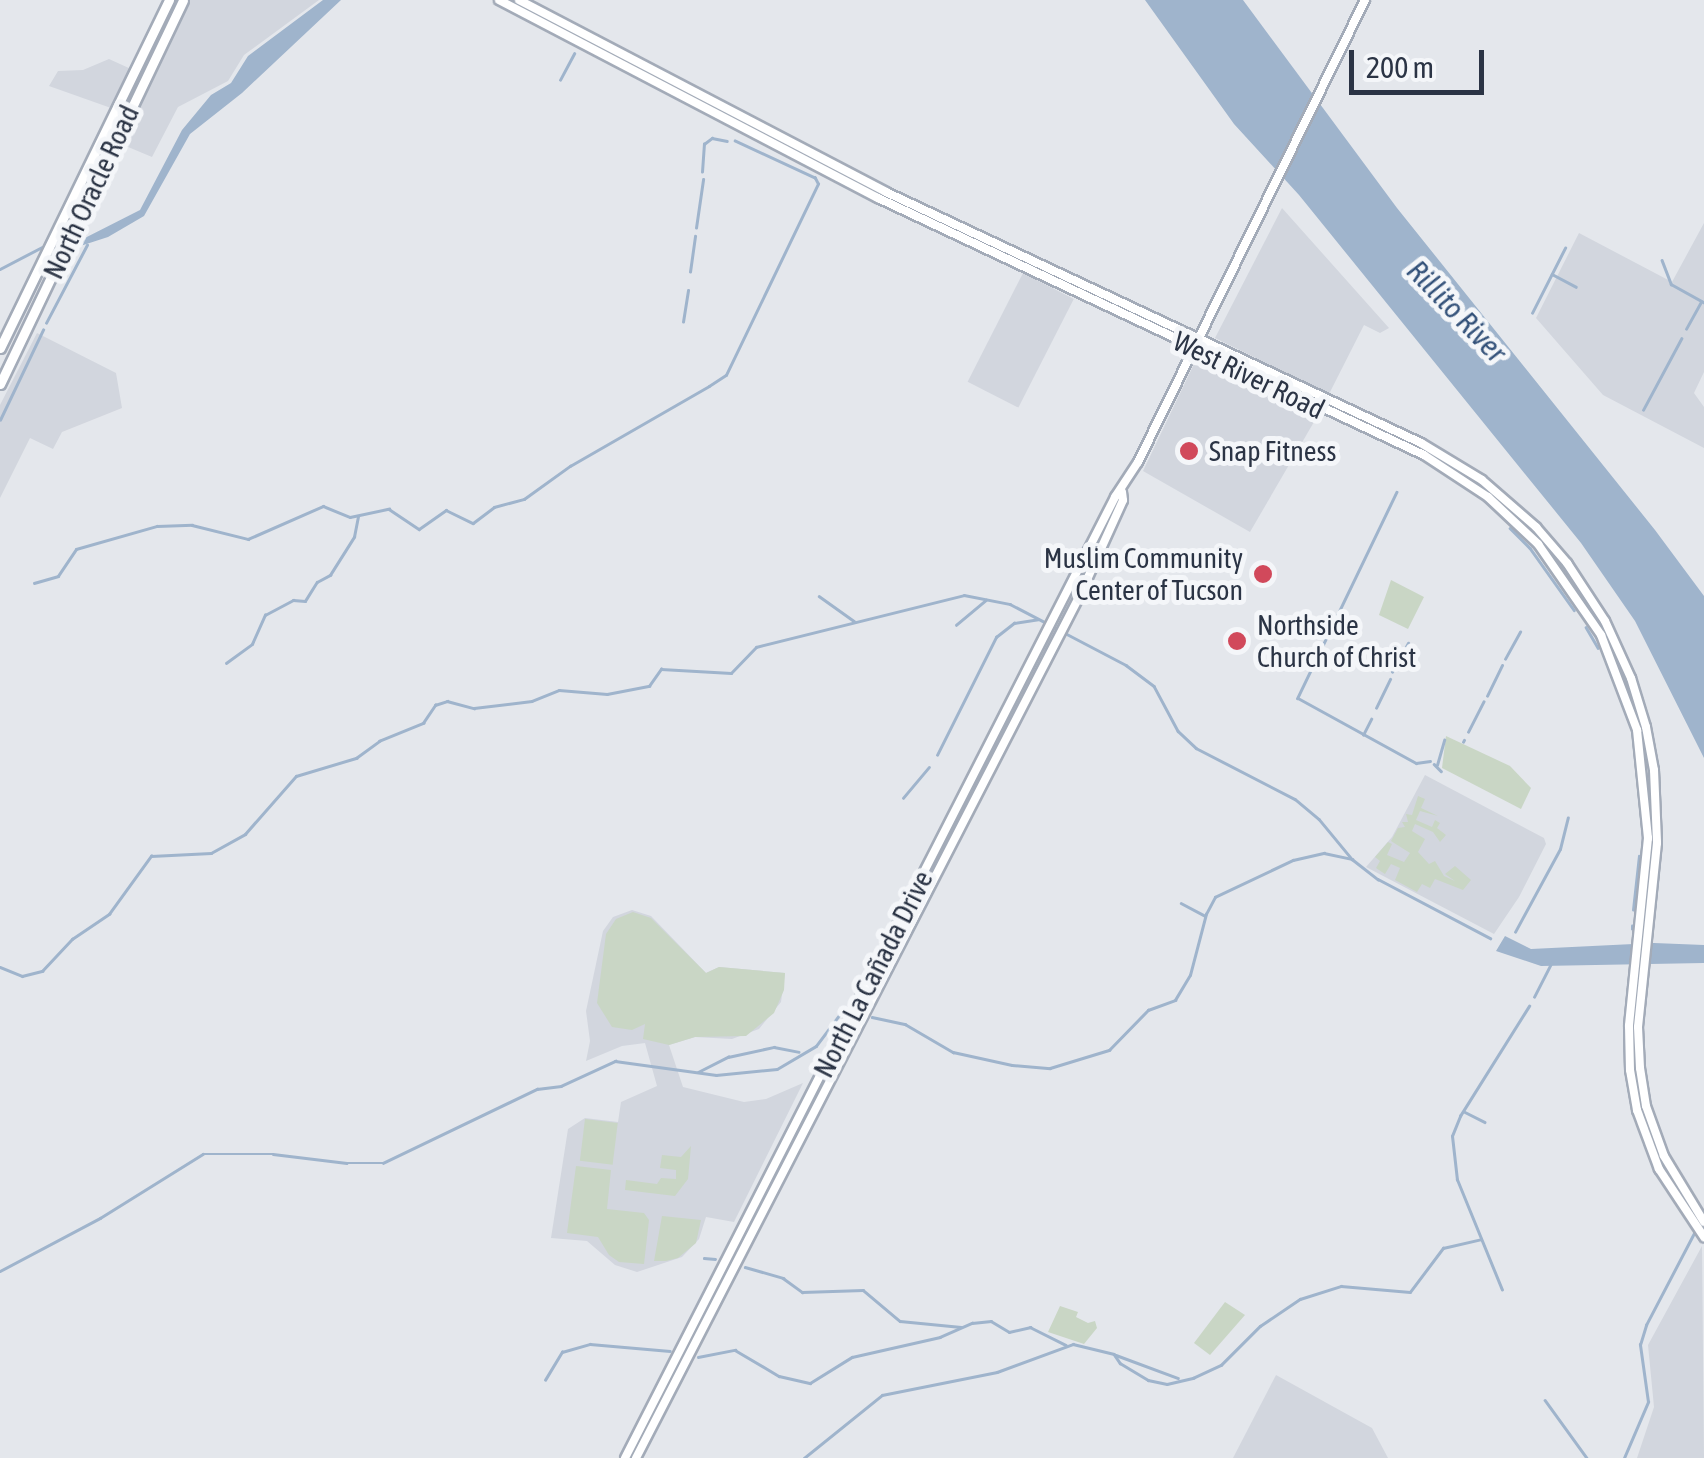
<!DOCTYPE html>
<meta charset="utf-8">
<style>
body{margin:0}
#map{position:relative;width:1704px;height:1458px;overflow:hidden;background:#e4e7ec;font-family:"Asap Condensed",sans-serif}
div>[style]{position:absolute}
.built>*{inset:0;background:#d2d6de;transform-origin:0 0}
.green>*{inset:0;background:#c9d6c5;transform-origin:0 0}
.water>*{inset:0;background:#9fb4cc}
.stream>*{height:2.5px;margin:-1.25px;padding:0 1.25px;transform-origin:1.25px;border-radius:1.25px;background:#9fb4cc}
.roads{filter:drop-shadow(2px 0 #a3abb8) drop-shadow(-2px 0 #a3abb8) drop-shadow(0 2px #a3abb8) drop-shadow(0 -2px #a3abb8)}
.major>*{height:8px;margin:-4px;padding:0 4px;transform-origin:4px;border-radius:4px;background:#fff}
.highway>*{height:9px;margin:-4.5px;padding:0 4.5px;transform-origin:4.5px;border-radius:4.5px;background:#fff}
.dots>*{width:28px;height:28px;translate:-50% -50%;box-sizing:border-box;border:5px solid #f4f6f9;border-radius:50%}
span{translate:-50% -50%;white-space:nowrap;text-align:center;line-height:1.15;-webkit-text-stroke:10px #f4f6f9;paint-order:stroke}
.street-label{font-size:28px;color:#2b3445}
.poi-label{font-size:28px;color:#2b3445}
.left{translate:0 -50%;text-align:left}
.right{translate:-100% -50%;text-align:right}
.water-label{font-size:30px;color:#34527a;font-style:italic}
.scale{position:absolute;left:1349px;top:50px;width:135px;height:45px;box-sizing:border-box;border:5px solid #2b3445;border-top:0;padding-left:12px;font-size:30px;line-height:35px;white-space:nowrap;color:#2b3445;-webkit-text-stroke:8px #f4f6f9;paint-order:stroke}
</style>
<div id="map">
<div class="built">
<div style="clip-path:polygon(190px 0,319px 0,244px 55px,228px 81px,178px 107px,152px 157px,121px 144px)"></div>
<div style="clip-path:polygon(109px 59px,131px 69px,111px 108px,49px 86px,58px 71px,83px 70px)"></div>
<div style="clip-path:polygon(1282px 208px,1389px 328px,1380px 333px,1364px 325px,1329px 394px,1215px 338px)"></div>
<div style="clip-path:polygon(1704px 223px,1704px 372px,1694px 393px,1704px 407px,1704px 448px,1603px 395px,1536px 318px,1579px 233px,1672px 282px)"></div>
<div style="left:1023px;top:273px;width:57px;height:122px;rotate:27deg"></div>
<div style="clip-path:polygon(37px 333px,116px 373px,122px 408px,62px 432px,53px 449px,30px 438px,0 498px,0 405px)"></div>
<div style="clip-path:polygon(1205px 360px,1318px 415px,1250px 532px,1143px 471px,1194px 364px)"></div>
<div style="clip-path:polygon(1425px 775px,1544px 838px,1546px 844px,1519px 897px,1494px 934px,1366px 867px,1392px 837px)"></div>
<div style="clip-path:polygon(632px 910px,651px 916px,706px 973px,719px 967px,785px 973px,781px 1002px,759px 1029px,732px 1039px,695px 1037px,669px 1045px,683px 1087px,744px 1102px,766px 1099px,803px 1083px,734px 1222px,706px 1217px,699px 1239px,682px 1257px,637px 1272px,615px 1265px,587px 1241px,551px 1238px,568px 1129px,585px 1118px,618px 1122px,621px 1102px,657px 1086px,645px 1043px,622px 1046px,586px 1061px,590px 1041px,586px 1011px,603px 931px,613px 917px)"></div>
<div style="clip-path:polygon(1702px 1246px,1704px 1458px,1637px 1458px,1654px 1407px,1648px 1345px)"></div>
<div style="clip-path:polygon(1276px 1375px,1372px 1428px,1388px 1458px,1233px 1458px)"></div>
</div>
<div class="green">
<div style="clip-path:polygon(1391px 580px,1424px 597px,1408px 629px,1379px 615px)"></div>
<div style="clip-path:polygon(1446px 736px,1510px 766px,1531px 788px,1521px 809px,1442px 768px)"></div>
<div style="clip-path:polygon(1418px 796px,1425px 799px,1421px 808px,1438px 816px,1420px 811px,1416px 820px,1432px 827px,1435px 820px,1440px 823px,1437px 828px,1446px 835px,1440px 842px,1433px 832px,1415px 824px,1412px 831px,1425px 839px,1418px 852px,1429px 864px,1435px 861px,1444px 876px,1455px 881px,1445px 874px,1455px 866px,1471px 880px,1463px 890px,1435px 879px,1430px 888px,1422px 884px,1417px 892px,1395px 880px,1400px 868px,1391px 864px,1385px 874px,1376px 868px,1380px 861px,1375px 857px,1388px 842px,1392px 844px,1387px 855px,1404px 862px,1410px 853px,1391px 841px,1398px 828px,1405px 827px,1402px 822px,1408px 822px,1406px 814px,1412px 815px)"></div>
<div style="clip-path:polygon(633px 912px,651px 918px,706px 973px,719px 967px,785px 973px,784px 990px,774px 1013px,746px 1036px,695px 1037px,669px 1045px,643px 1039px,645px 1024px,632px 1030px,612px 1027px,597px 1003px,606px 934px,616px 919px)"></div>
<div style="left:585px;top:1119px;width:33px;height:42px;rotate:7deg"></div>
<div style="clip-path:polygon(691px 1146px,688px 1179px,675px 1196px,625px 1190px,626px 1180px,657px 1184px,661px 1178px,676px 1179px,676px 1170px,660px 1168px,662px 1155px,681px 1157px)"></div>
<div style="clip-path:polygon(576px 1166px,611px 1170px,607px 1209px,644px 1213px,649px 1220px,644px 1264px,619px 1262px,609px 1255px,598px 1237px,567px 1233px)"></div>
<div style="clip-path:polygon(662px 1216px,701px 1220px,696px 1243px,678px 1258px,666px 1261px,654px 1261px)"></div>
<div style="clip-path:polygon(1225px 1302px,1245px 1315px,1210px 1355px,1194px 1343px)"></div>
<div style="clip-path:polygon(1060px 1306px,1078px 1312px,1076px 1317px,1088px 1323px,1095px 1321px,1097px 1328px,1084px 1344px,1048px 1332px)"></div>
</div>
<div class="water">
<div style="clip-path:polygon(323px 0,341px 0,242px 93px,190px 134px,144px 216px,108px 237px,71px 249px,75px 243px,140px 210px,182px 130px,211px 95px,231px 83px,248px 56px)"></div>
<div style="clip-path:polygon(1145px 0,1243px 0,1397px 208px,1655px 530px,1704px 596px,1704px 758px,1635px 621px,1581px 543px,1299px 195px,1234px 124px)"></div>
<div style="clip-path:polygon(1505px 936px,1531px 949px,1654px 943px,1704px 945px,1704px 963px,1541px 966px,1496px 951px)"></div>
</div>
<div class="stream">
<div style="left:560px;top:80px;width:30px;rotate:-62deg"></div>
<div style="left:702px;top:172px;width:28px;rotate:-86deg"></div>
<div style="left:704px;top:144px;width:10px;rotate:-37deg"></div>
<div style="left:712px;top:138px;width:15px;rotate:11deg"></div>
<div style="left:696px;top:228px;width:49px;rotate:-81.7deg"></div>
<div style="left:1662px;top:260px;width:26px;rotate:69deg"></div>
<div style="left:1671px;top:284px;width:38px;rotate:29deg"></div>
<div style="left:0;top:269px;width:47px;rotate:-27.6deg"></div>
<div style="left:690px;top:272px;width:36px;rotate:-82deg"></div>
<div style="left:1552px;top:274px;width:27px;rotate:28deg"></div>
<div style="left:1532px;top:313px;width:73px;rotate:-63.1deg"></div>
<div style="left:683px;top:322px;width:32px;rotate:-81deg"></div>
<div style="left:46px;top:323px;width:88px;rotate:-62.3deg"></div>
<div style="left:1686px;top:329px;width:31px;rotate:-61deg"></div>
<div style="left:1643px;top:410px;width:81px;rotate:-61.8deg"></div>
<div style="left:0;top:420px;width:100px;rotate:-64.5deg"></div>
<div style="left:1397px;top:492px;width:229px;rotate:115.7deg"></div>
<div style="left:1298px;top:698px;width:135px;rotate:28.8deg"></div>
<div style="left:1416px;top:763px;width:14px;rotate:-8deg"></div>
<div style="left:1510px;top:528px;width:28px;rotate:45deg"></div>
<div style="left:1530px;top:548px;width:76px;rotate:54.6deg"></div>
<div style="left:34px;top:583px;width:25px;rotate:-16deg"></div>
<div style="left:58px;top:576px;width:32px;rotate:-56deg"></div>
<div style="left:76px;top:549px;width:84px;rotate:-15.9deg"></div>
<div style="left:157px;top:526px;width:35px;rotate:-2deg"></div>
<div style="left:192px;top:525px;width:58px;rotate:14deg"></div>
<div style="left:248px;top:539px;width:82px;rotate:-23.7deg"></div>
<div style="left:323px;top:506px;width:29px;rotate:22deg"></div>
<div style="left:350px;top:517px;width:40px;rotate:-12deg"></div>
<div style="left:389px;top:509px;width:36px;rotate:34deg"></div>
<div style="left:419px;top:529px;width:33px;rotate:-35deg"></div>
<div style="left:446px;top:510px;width:30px;rotate:26deg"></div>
<div style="left:473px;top:523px;width:26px;rotate:-37deg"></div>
<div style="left:494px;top:507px;width:31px;rotate:-15deg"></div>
<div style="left:524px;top:499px;width:57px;rotate:-35.7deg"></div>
<div style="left:570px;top:466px;width:160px;rotate:-29.9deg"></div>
<div style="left:709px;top:386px;width:20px;rotate:-33deg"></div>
<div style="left:726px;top:375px;width:212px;rotate:-64.3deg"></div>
<div style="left:818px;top:184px;width:7px;rotate:-117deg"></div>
<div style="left:815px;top:178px;width:88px;rotate:-155.2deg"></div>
<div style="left:819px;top:596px;width:43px;rotate:35.5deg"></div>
<div style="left:956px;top:625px;width:39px;rotate:-40deg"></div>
<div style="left:1586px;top:627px;width:24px;rotate:60deg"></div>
<div style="left:1065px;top:633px;width:69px;rotate:27.7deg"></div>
<div style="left:1126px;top:665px;width:35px;rotate:37deg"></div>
<div style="left:1154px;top:686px;width:51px;rotate:61.9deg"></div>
<div style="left:1178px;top:731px;width:25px;rotate:43deg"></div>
<div style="left:1196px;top:748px;width:111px;rotate:27.3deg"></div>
<div style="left:1295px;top:799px;width:31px;rotate:40deg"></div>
<div style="left:1319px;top:819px;width:52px;rotate:50.5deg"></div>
<div style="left:1505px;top:659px;width:31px;rotate:-61deg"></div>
<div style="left:226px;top:663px;width:32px;rotate:-36deg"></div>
<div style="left:252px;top:644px;width:32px;rotate:-66deg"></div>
<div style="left:265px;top:615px;width:32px;rotate:-28deg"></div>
<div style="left:293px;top:600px;width:12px;rotate:5deg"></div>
<div style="left:305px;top:601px;width:22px;rotate:-58deg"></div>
<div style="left:317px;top:582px;width:15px;rotate:-28deg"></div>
<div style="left:330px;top:575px;width:45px;rotate:-57.7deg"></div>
<div style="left:354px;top:537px;width:21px;rotate:-79deg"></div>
<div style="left:1392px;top:672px;width:33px;rotate:-61deg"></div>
<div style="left:1487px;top:696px;width:34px;rotate:-64deg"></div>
<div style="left:1376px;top:708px;width:32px;rotate:-64deg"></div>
<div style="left:1468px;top:732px;width:34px;rotate:-63deg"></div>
<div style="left:1363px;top:735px;width:18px;rotate:-63deg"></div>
<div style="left:1463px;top:742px;width:2px;rotate:-63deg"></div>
<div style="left:937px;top:755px;width:132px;rotate:-63.4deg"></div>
<div style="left:996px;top:637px;width:23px;rotate:-38deg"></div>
<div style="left:1014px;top:623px;width:24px;rotate:-9deg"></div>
<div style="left:1434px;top:764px;width:10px;rotate:45deg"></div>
<div style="left:1437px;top:765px;width:26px;rotate:-74deg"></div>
<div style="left:903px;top:798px;width:40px;rotate:-50deg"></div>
<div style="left:1181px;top:903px;width:27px;rotate:28deg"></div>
<div style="left:1633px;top:910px;width:54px;rotate:-83.7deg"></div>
<div style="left:1632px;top:929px;width:3px;rotate:-90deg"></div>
<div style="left:1515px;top:932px;width:94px;rotate:-61.5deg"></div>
<div style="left:1560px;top:849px;width:32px;rotate:-76deg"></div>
<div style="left:0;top:967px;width:24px;rotate:22deg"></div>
<div style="left:22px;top:976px;width:21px;rotate:-14deg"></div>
<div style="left:42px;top:971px;width:44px;rotate:-46.8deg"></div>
<div style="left:72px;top:939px;width:45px;rotate:-34deg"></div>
<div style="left:109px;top:914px;width:72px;rotate:-54.1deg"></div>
<div style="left:151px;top:856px;width:60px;rotate:-2.9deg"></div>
<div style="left:211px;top:853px;width:39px;rotate:-29deg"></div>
<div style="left:245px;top:834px;width:77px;rotate:-48.7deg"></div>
<div style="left:296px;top:776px;width:63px;rotate:-16.7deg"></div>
<div style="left:356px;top:758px;width:29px;rotate:-36deg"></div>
<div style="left:379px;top:741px;width:48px;rotate:-22.2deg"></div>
<div style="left:423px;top:723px;width:22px;rotate:-56deg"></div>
<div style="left:435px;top:705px;width:13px;rotate:-18deg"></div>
<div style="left:447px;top:701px;width:28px;rotate:15deg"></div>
<div style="left:474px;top:708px;width:58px;rotate:-6.9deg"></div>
<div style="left:532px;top:701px;width:29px;rotate:-22deg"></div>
<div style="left:559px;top:690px;width:48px;rotate:4.8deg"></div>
<div style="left:607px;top:694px;width:43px;rotate:-10.8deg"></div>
<div style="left:649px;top:686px;width:21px;rotate:-55deg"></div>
<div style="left:661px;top:669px;width:70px;rotate:3.3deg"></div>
<div style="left:731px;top:673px;width:36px;rotate:-46deg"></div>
<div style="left:756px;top:647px;width:214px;rotate:-14deg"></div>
<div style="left:964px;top:595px;width:47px;rotate:11.1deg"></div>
<div style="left:1010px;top:604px;width:54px;rotate:27.5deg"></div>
<div style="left:1534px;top:997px;width:38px;rotate:-63deg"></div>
<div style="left:872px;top:1017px;width:34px;rotate:12deg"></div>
<div style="left:905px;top:1024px;width:56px;rotate:30.3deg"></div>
<div style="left:953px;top:1052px;width:60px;rotate:12.4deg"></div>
<div style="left:1012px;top:1065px;width:38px;rotate:5deg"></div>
<div style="left:1050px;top:1068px;width:62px;rotate:-17deg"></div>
<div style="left:1109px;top:1050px;width:56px;rotate:-45.7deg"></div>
<div style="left:1148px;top:1010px;width:29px;rotate:-20deg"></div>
<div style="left:1175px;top:1000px;width:29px;rotate:-59deg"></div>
<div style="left:1190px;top:975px;width:63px;rotate:-75.3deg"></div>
<div style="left:1206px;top:914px;width:19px;rotate:-62deg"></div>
<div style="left:1215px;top:897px;width:86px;rotate:-25.4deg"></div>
<div style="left:1293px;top:860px;width:32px;rotate:-13deg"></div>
<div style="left:1324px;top:853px;width:29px;rotate:12deg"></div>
<div style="left:1352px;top:859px;width:33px;rotate:38deg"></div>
<div style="left:1378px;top:879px;width:127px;rotate:27.8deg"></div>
<div style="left:698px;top:1072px;width:34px;rotate:-27deg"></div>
<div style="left:728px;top:1057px;width:47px;rotate:-12.3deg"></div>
<div style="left:774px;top:1047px;width:25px;rotate:11deg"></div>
<div style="left:1465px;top:1112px;width:22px;rotate:27deg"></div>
<div style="left:704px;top:1258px;width:11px;rotate:5deg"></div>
<div style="left:745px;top:1267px;width:40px;rotate:16deg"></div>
<div style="left:783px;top:1278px;width:24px;rotate:36deg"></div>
<div style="left:802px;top:1292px;width:61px;rotate:-1.9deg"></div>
<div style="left:863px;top:1290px;width:48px;rotate:40deg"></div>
<div style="left:900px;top:1321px;width:61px;rotate:5.6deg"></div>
<div style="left:0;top:1271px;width:113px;rotate:-27.9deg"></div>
<div style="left:100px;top:1218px;width:121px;rotate:-31.9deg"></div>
<div style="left:203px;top:1154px;width:70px"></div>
<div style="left:273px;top:1154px;width:74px;rotate:7deg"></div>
<div style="left:346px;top:1163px;width:37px"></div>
<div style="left:383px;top:1163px;width:171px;rotate:-25.7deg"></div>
<div style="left:537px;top:1089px;width:24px;rotate:-7deg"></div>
<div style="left:561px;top:1086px;width:60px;rotate:-24.8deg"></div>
<div style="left:615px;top:1061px;width:102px;rotate:7.9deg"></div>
<div style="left:716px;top:1075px;width:61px;rotate:-5.6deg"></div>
<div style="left:777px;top:1069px;width:45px;rotate:-30.5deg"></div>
<div style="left:816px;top:1046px;width:45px;rotate:-53.1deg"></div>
<div style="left:1502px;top:1290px;width:119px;rotate:-112.2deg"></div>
<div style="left:1457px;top:1180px;width:44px;rotate:-96.5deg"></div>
<div style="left:1452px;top:1136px;width:22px;rotate:-68deg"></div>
<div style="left:1460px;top:1116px;width:130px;rotate:-57.9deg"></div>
<div style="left:1116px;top:1355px;width:66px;rotate:20.4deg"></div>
<div style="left:698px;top:1357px;width:38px;rotate:-11deg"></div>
<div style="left:735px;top:1350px;width:51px;rotate:30.6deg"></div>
<div style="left:779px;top:1376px;width:32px;rotate:13deg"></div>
<div style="left:810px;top:1383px;width:49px;rotate:-31.8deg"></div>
<div style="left:852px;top:1357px;width:90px;rotate:-12.8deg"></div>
<div style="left:940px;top:1337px;width:35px;rotate:-24deg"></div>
<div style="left:972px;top:1323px;width:19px;rotate:-6deg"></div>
<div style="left:991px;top:1321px;width:21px;rotate:31deg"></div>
<div style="left:1009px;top:1332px;width:22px;rotate:-13deg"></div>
<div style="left:1030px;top:1327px;width:40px;rotate:26.6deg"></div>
<div style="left:545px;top:1380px;width:33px;rotate:-59deg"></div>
<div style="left:562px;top:1352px;width:29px;rotate:-16deg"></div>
<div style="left:590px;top:1344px;width:80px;rotate:5deg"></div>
<div style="left:1545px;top:1400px;width:72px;rotate:54.1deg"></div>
<div style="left:804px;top:1458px;width:100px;rotate:-38.9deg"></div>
<div style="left:882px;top:1395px;width:117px;rotate:-11.3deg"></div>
<div style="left:997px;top:1372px;width:81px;rotate:-20.2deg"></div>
<div style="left:1073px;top:1344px;width:42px;rotate:13.7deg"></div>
<div style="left:1114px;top:1354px;width:11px;rotate:56deg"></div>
<div style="left:1120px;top:1363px;width:33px;rotate:31deg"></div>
<div style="left:1148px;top:1380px;width:19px;rotate:12deg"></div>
<div style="left:1167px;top:1384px;width:27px;rotate:-13deg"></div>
<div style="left:1193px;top:1378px;width:31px;rotate:-25deg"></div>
<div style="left:1221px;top:1365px;width:55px;rotate:-45deg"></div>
<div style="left:1260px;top:1326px;width:48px;rotate:-34deg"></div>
<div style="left:1300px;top:1299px;width:43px;rotate:-17.6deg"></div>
<div style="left:1341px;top:1286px;width:69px;rotate:5deg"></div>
<div style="left:1410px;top:1292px;width:55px;rotate:-53.1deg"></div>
<div style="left:1443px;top:1248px;width:39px;rotate:-13deg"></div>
<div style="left:1624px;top:1458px;width:61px;rotate:-66.8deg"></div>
<div style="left:1648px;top:1402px;width:58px;rotate:-98deg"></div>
<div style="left:1640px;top:1345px;width:21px;rotate:-73deg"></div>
<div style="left:1646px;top:1325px;width:119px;rotate:-62.4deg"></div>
</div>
<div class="roads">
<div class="major">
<div style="left:499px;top:0;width:428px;rotate:27.6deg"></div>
<div style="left:878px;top:198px;width:603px;rotate:25.21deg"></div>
<div style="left:1424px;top:455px;width:77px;rotate:33.3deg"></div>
<div style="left:1488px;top:497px;width:69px;rotate:43.2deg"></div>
<div style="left:1538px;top:544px;width:111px;rotate:55.3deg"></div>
<div style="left:1601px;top:635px;width:102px;rotate:69.2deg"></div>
<div style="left:1637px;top:730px;width:109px;rotate:84.2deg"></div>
<div style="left:1648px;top:838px;width:189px;rotate:95.8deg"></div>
<div style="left:1629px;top:1026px;width:44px;rotate:88.7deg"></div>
<div style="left:1630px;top:1070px;width:41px;rotate:80.1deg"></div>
<div style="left:1637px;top:1110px;width:63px;rotate:69.6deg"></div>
<div style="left:1659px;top:1169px;width:82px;rotate:56.5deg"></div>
<div style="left:519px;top:0;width:414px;rotate:27.6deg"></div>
<div style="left:886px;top:192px;width:591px;rotate:25.13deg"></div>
<div style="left:1421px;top:443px;width:71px;rotate:31.2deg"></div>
<div style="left:1482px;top:480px;width:72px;rotate:41deg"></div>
<div style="left:1536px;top:527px;width:48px;rotate:49.3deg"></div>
<div style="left:1567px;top:563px;width:69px;rotate:56.8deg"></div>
<div style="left:1605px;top:621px;width:63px;rotate:65.5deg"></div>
<div style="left:1631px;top:678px;width:51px;rotate:73deg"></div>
<div style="left:1646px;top:727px;width:44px;rotate:79.5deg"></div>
<div style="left:1654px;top:770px;width:73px;rotate:87.6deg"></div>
<div style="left:1657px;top:843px;width:185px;rotate:95.9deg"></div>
<div style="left:1638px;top:1027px;width:41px;rotate:87.2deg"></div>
<div style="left:1640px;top:1068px;width:38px;rotate:81deg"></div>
<div style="left:1646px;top:1106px;width:53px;rotate:70.2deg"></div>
<div style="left:1664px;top:1156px;width:77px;rotate:58.8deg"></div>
<div style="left:625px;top:1458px;width:1079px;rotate:-62.98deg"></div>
<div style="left:1115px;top:497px;width:42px;rotate:-56.7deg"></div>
<div style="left:1138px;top:462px;width:515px;rotate:-63.83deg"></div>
<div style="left:636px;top:1458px;width:971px;rotate:-62.77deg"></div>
<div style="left:1080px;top:595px;width:104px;rotate:-65.6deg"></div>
<div style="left:1123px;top:500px;width:8px;rotate:-97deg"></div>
</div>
<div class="highway">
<div style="left:0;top:348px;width:387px;rotate:-64.1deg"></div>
<div style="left:0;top:384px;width:425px;rotate:-64.5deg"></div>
</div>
</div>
<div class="dots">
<div style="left:1189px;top:451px;background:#d1495b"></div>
<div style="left:1263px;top:574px;background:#d1495b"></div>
<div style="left:1237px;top:641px;background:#d1495b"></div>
</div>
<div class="street-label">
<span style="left:91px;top:192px;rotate:-65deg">North Oracle Road</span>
<span style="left:1249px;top:375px;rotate:26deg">West River Road</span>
<span style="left:873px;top:974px;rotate:-63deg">North La Cañada Drive</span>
</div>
<div class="poi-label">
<span class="left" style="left:1209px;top:451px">Snap Fitness</span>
<span class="right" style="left:1243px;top:574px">Muslim Community<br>Center of Tucson</span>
<span class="left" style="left:1257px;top:641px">Northside<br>Church of Christ</span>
</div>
<div class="water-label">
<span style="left:1457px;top:311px;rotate:46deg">Rillito River</span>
</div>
<div class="scale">200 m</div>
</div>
